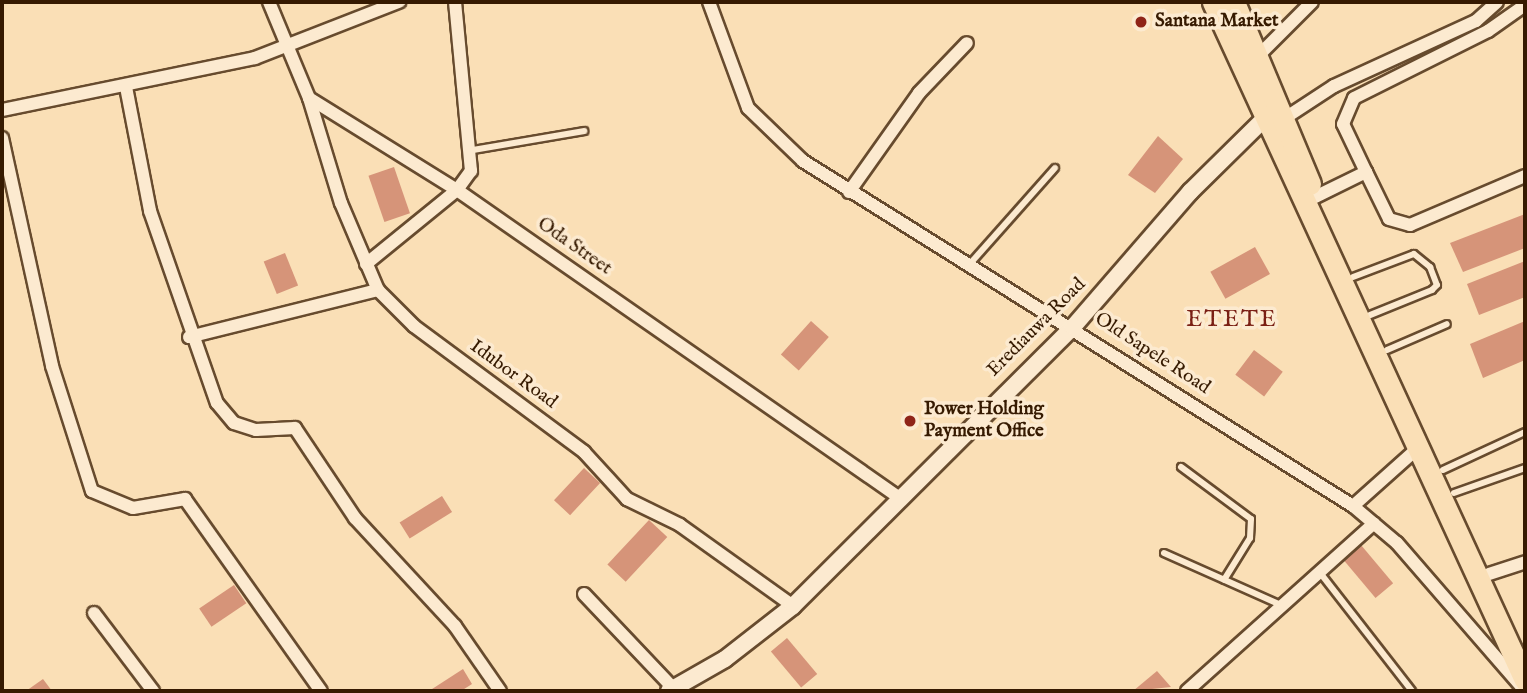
<!DOCTYPE html>
<style>
body{margin:0}
#map{position:relative;width:1527px;height:693px;overflow:hidden;background:#fadfb6;font-family:"IM FELL English",serif}
div>[style]{position:absolute}
.building>*{inset:0;background:#d69479;transform-origin:0 0}
.roads{filter:drop-shadow(2px 0 #674b2e) drop-shadow(-2px 0 #674b2e) drop-shadow(0 2px #674b2e) drop-shadow(0 -2px #674b2e)}
.service>*{height:6px;margin:-3px;padding:0 3px;transform-origin:3px;border-radius:3px;background:#fcead0}
.minor>*{height:12px;margin:-6px;padding:0 6px;transform-origin:6px;border-radius:6px;background:#fcead0}
.tertiary>*{height:16px;margin:-8px;padding:0 8px;transform-origin:8px;border-radius:8px;background:#fcead0}
.trunk>*{height:21px;margin:-10.5px;padding:0 10.5px;transform-origin:10.5px;border-radius:10.5px;background:#fadfb6}
.dots>*{width:19px;height:19px;translate:-50% -50%;box-sizing:border-box;border:4px solid #fcead0;border-radius:50%}
span{translate:-50% -50%;white-space:nowrap;text-align:center;line-height:1.15;-webkit-text-stroke:7px #fcead0;paint-order:stroke}
.poi-label{font-size:19px;color:#361a01;font-weight:700}
.left{translate:0 -50%;text-align:left}
.street-label{font-size:19px;color:#361a01}
.quarter-label{font-size:23px;color:#7a1f14;letter-spacing:2px}
.frame{position:absolute;inset:0;border:4px solid #361a01;pointer-events:none}
</style>
<div id="map">
<div class="building">
<div style="clip-path:polygon(1158px 136px,1183px 159px,1155px 193px,1128px 175px)"></div>
<div style="left:394px;top:167px;width:49px;height:27px;rotate:71deg"></div>
<div style="clip-path:polygon(1525px 214px,1525px 248px,1463px 272px,1450px 243px)"></div>
<div style="left:1255px;top:247px;width:31px;height:51px;rotate:61deg"></div>
<div style="left:285px;top:253px;width:35px;height:23px;rotate:68deg"></div>
<div style="clip-path:polygon(1525px 261px,1525px 297px,1479px 315px,1467px 284px)"></div>
<div style="left:811px;top:321px;width:24px;height:45px;rotate:42deg"></div>
<div style="clip-path:polygon(1525px 321px,1525px 360px,1483px 378px,1470px 344px)"></div>
<div style="left:1254px;top:350px;width:36px;height:31px;rotate:37deg"></div>
<div style="left:584px;top:468px;width:22px;height:44px;rotate:43deg"></div>
<div style="left:442px;top:496px;width:19px;height:50px;rotate:58deg"></div>
<div style="left:649px;top:520px;width:25px;height:61px;rotate:43deg"></div>
<div style="left:1361px;top:545px;width:50px;height:23px;rotate:50deg"></div>
<div style="left:234px;top:585px;width:22px;height:42px;rotate:56deg"></div>
<div style="left:787px;top:638px;width:47px;height:21px;rotate:50deg"></div>
<div style="clip-path:polygon(463px 669px,472px 684px,461px 691px,429px 691px)"></div>
<div style="clip-path:polygon(1157px 671px,1171px 687px,1133px 691px)"></div>
<div style="clip-path:polygon(43px 679px,52px 691px,26px 691px)"></div>
</div>
<div class="roads">
<div class="service">
<div style="left:473px;top:150px;width:113px;rotate:-9.7deg"></div>
<div style="left:968px;top:266px;width:131px;rotate:-48.4deg"></div>
<div style="left:1353px;top:277px;width:65px;rotate:-20.7deg"></div>
<div style="left:1414px;top:254px;width:21px;rotate:39deg"></div>
<div style="left:1430px;top:267px;width:19px;rotate:69deg"></div>
<div style="left:1437px;top:285px;width:7px;rotate:135deg"></div>
<div style="left:1432px;top:290px;width:67px;rotate:158deg"></div>
<div style="left:1387px;top:350px;width:65px;rotate:-23.4deg"></div>
<div style="left:1181px;top:467px;width:87px;rotate:36.6deg"></div>
<div style="left:1251px;top:519px;width:19px;rotate:93deg"></div>
<div style="left:1250px;top:538px;width:49px;rotate:121.8deg"></div>
<div style="left:1443px;top:470px;width:90px;rotate:-24.9deg"></div>
<div style="left:1454px;top:493px;width:75px;rotate:-19.4deg"></div>
<div style="left:1164px;top:553px;width:128px;rotate:24deg"></div>
<div style="left:1321px;top:574px;width:148px;rotate:52.1deg"></div>
</div>
<div class="minor">
<div style="left:269px;top:2px;width:104px;rotate:67.4deg"></div>
<div style="left:309px;top:98px;width:174px;rotate:31.9deg"></div>
<div style="left:457px;top:190px;width:536px;rotate:34.82deg"></div>
<div style="left:709px;top:2px;width:113px;rotate:69.8deg"></div>
<div style="left:748px;top:108px;width:76px;rotate:43.9deg"></div>
<div style="left:803px;top:161px;width:649px;rotate:32.1deg"></div>
<div style="left:1353px;top:506px;width:57px;rotate:40.1deg"></div>
<div style="left:1397px;top:543px;width:196px;rotate:49.1deg"></div>
<div style="left:1258px;top:56px;width:76px;rotate:-45deg"></div>
<div style="left:126px;top:87px;width:126px;rotate:79deg"></div>
<div style="left:150px;top:211px;width:203px;rotate:70.8deg"></div>
<div style="left:217px;top:403px;width:26px;rotate:50deg"></div>
<div style="left:234px;top:423px;width:23px;rotate:18deg"></div>
<div style="left:256px;top:430px;width:39px;rotate:-3deg"></div>
<div style="left:295px;top:428px;width:108px;rotate:56.3deg"></div>
<div style="left:355px;top:518px;width:147px;rotate:47.2deg"></div>
<div style="left:455px;top:626px;width:79px;rotate:55.3deg"></div>
<div style="left:309px;top:98px;width:110px;rotate:73.1deg"></div>
<div style="left:341px;top:203px;width:95px;rotate:67deg"></div>
<div style="left:378px;top:290px;width:51px;rotate:45deg"></div>
<div style="left:414px;top:326px;width:212px;rotate:36.5deg"></div>
<div style="left:584px;top:452px;width:64px;rotate:47.5deg"></div>
<div style="left:627px;top:499px;width:59px;rotate:26.1deg"></div>
<div style="left:680px;top:525px;width:139px;rotate:35.6deg"></div>
<div style="left:2px;top:110px;width:258px;rotate:-11.6deg"></div>
<div style="left:255px;top:58px;width:155px;rotate:-21.3deg"></div>
<div style="left:1282px;top:120px;width:62px;rotate:-33.2deg"></div>
<div style="left:1334px;top:86px;width:156px;rotate:-24.6deg"></div>
<div style="left:1476px;top:21px;width:28px;rotate:-42deg"></div>
<div style="left:2px;top:138px;width:233px;rotate:77.6deg"></div>
<div style="left:52px;top:366px;width:131px;rotate:72.3deg"></div>
<div style="left:92px;top:491px;width:44px;rotate:22.5deg"></div>
<div style="left:133px;top:508px;width:53px;rotate:-9.8deg"></div>
<div style="left:185px;top:499px;width:235px;rotate:54.7deg"></div>
<div style="left:1366px;top:172px;width:53px;rotate:-115.6deg"></div>
<div style="left:1343px;top:124px;width:28px;rotate:-67deg"></div>
<div style="left:1354px;top:98px;width:150px;rotate:-26.6deg"></div>
<div style="left:1488px;top:31px;width:45px;rotate:-35.1deg"></div>
<div style="left:849px;top:192px;width:121px;rotate:-54.7deg"></div>
<div style="left:919px;top:93px;width:69px;rotate:-46.2deg"></div>
<div style="left:1315px;top:197px;width:57px;rotate:-26.1deg"></div>
<div style="left:1366px;top:172px;width:52px;rotate:63.9deg"></div>
<div style="left:1389px;top:219px;width:22px;rotate:16deg"></div>
<div style="left:1410px;top:225px;width:125px;rotate:-23.1deg"></div>
<div style="left:366px;top:264px;width:117px;rotate:-39.1deg"></div>
<div style="left:457px;top:190px;width:24px;rotate:-54deg"></div>
<div style="left:471px;top:171px;width:170px;rotate:-95.4deg"></div>
<div style="left:189px;top:337px;width:195px;rotate:-14deg"></div>
<div style="left:1353px;top:506px;width:89px;rotate:-41.8deg"></div>
<div style="left:1489px;top:574px;width:38px;rotate:-18deg"></div>
<div style="left:584px;top:594px;width:131px;rotate:46.5deg"></div>
<div style="left:94px;top:613px;width:98px;rotate:52.9deg"></div>
<div style="left:1187px;top:691px;width:251px;rotate:-41.9deg"></div>
</div>
<div class="tertiary">
<div style="left:669px;top:691px;width:64px;rotate:-29.7deg"></div>
<div style="left:725px;top:659px;width:86px;rotate:-37.9deg"></div>
<div style="left:793px;top:606px;width:395px;rotate:-44.9deg"></div>
<div style="left:1073px;top:327px;width:179px;rotate:-49.1deg"></div>
<div style="left:1190px;top:192px;width:104px;rotate:-44.6deg"></div>
</div>
<div class="trunk">
<div style="left:1213px;top:2px;width:746px;rotate:65.29deg"></div>
<div style="left:1234px;top:2px;width:197px;rotate:67.3deg"></div>
</div>
</div>
<div class="dots">
<div style="left:1141px;top:22px;background:#8f2418"></div>
<div style="left:910px;top:421px;background:#8f2418"></div>
</div>
<div class="poi-label">
<span class="left" style="left:1155px;top:22px">Santana Market</span>
<span class="left" style="left:924px;top:421px">Power Holding<br>Payment Office</span>
</div>
<div class="street-label">
<span style="left:574px;top:247px;rotate:35deg">Oda Street</span>
<span style="left:1037px;top:328px;rotate:-45deg">Erediauwa Road</span>
<span style="left:1152px;top:354px;rotate:33deg">Old Sapele Road</span>
<span style="left:513px;top:375px;rotate:36deg">Idubor Road</span>
</div>
<div class="quarter-label">
<span style="left:1232px;top:320px">ETETE</span>
</div>
<div class="frame"></div>
</div>
